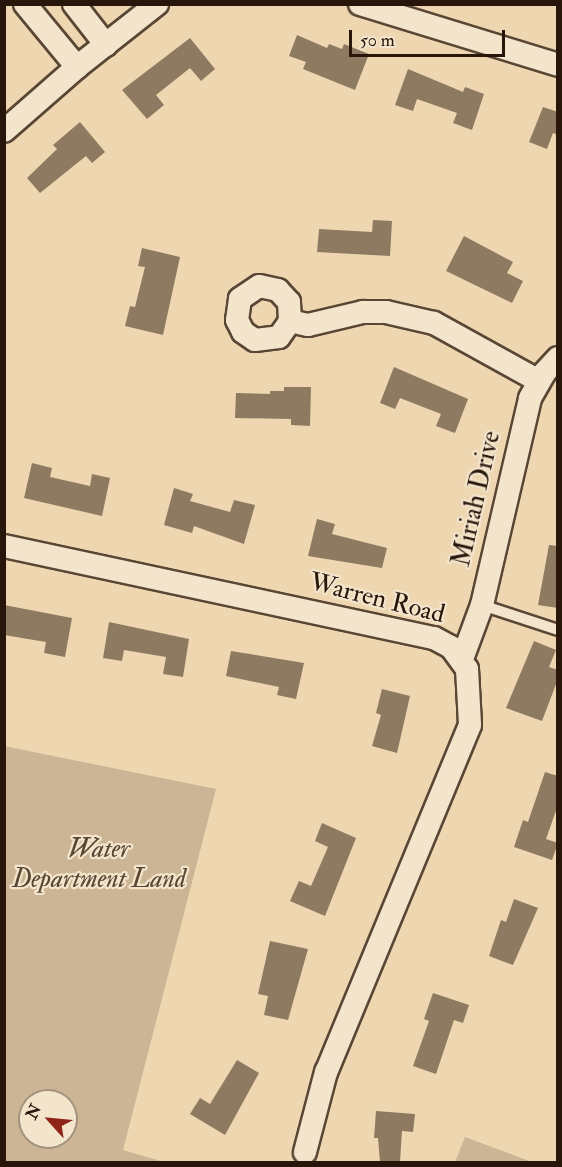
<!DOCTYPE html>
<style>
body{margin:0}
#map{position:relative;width:562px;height:1167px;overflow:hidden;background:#edd6b0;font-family:"IM FELL Double Pica",serif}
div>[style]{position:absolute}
.green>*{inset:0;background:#ccb594}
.building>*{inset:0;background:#8e7a60}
.roads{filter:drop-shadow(2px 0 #594634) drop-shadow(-2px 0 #594634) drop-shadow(0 2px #594634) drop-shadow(0 -2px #594634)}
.lane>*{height:10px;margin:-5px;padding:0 5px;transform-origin:5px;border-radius:5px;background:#f3e4cc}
.street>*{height:22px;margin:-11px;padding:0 11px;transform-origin:11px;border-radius:11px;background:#f3e4cc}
span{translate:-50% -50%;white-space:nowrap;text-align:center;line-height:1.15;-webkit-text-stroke:4.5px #f3e4cc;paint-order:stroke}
.street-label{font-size:26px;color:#28160a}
.park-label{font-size:26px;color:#594633;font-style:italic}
.frame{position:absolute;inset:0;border:6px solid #28160a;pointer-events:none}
.north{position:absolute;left:18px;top:1089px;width:60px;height:60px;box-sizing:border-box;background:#f3e4cc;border:2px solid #a2927e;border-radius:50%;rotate:297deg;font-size:16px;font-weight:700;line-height:24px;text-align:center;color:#28160a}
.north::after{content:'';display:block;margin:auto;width:21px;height:27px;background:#8f2418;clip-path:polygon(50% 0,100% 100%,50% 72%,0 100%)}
.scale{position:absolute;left:349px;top:30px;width:156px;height:27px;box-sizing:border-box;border:3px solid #28160a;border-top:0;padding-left:8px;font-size:18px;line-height:21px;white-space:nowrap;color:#28160a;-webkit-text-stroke:4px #f3e4cc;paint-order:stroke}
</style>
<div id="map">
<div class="green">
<div style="clip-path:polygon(evenodd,4px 746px,216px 789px,123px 1150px,164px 1162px,5px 1162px,4px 746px,30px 1101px,66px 1101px,66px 1137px,30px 1137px,30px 1101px)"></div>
<div style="clip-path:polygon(465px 1137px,532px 1162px,455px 1162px)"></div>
</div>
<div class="building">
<div style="clip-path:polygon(297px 35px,327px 48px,329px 44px,342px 49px,344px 44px,369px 54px,355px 90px,303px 69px,306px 62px,289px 56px)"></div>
<div style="clip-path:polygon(190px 38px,215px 69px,201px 81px,190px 68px,156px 95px,164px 105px,147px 119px,122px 90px)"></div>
<div style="clip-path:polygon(408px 69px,463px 92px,465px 87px,484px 94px,472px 130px,453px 123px,457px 113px,417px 99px,413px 111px,395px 105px)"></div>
<div style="clip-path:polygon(543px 107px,558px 112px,558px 135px,553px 133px,547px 149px,529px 142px)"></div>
<div style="clip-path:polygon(80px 122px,105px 152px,92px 163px,86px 156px,40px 193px,27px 178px,57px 149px,53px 145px)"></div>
<div style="clip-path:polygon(373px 220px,392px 221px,390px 256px,317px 252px,319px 229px,372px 232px)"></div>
<div style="clip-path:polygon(464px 236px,513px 262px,507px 273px,523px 281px,512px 303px,446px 271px)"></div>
<div style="clip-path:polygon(142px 248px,180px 257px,163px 335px,125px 326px,130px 306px,135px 307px,145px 267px,138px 266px)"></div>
<div style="clip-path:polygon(394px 367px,468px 399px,455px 433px,436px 426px,441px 414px,400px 398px,395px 409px,380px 403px)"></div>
<div style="clip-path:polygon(284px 387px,311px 387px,310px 426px,291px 425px,291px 419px,235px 418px,236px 393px,270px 394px,270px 391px,284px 391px)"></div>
<div style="clip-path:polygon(32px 463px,52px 468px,50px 477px,90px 486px,92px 474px,110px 478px,102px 516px,24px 498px)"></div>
<div style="clip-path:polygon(174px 488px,193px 494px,190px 501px,230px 512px,234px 500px,255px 505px,244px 544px,194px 526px,192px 533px,164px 525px)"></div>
<div style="clip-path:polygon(317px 519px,335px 524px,332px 534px,387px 548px,382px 568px,308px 556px)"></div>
<div style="clip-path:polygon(549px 545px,558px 546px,558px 608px,538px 605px)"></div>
<div style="clip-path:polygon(4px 605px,72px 618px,65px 657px,44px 653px,46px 642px,4px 635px)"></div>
<div style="clip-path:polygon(109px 622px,189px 639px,183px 677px,163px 674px,166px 657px,124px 650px,122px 661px,103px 658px)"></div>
<div style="clip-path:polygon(534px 641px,556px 650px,549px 667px,558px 670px,558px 679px,542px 721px,506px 708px)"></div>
<div style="clip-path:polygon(231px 651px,304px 663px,296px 699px,277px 695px,279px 687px,226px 676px)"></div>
<div style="clip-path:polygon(382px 689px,410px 696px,397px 753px,372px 746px,381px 715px,376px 713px)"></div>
<div style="clip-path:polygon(545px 772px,558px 776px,558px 805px,546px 839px,558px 843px,552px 860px,514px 847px,523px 820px,528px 822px)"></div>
<div style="clip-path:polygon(322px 823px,356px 838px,325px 916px,290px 901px,299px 881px,311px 886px,328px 847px,315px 841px)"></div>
<div style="clip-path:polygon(514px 899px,538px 908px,513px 965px,489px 956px,501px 920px,506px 922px)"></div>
<div style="clip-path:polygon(270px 941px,308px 949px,288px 1020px,264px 1015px,268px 996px,258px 994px)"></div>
<div style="clip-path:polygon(433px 993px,469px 1005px,463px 1023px,454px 1020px,436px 1074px,413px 1066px,429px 1021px,424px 1019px)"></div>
<div style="clip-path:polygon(237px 1060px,259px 1073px,225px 1135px,190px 1114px,200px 1098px,210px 1104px)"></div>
<div style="clip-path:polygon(376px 1111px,415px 1114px,413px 1132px,402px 1131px,400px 1162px,380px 1162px,378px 1138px,374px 1138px)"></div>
</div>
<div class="roads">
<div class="lane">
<div style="left:482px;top:605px;width:80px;rotate:18.2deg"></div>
</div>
<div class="street">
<div style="left:25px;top:4px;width:82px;rotate:50.5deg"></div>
<div style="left:74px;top:4px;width:52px;rotate:52deg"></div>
<div style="left:360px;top:4px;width:207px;rotate:17.1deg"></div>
<div style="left:4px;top:131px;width:97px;rotate:-41.2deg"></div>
<div style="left:77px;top:67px;width:102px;rotate:-38.2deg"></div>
<div style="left:290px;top:321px;width:19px;rotate:-93deg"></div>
<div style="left:289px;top:302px;width:16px;rotate:-133deg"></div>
<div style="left:278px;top:290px;width:19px;rotate:-168deg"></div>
<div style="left:259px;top:286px;width:23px;rotate:146deg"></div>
<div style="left:240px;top:299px;width:21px;rotate:98deg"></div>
<div style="left:237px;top:320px;width:13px;rotate:63deg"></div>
<div style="left:243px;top:332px;width:14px;rotate:34deg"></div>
<div style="left:255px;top:340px;width:24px;rotate:-7deg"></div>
<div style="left:279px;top:337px;width:19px;rotate:-55deg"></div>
<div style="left:290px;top:321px;width:18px;rotate:13deg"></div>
<div style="left:308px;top:325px;width:57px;rotate:-13.3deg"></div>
<div style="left:363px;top:312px;width:23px"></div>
<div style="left:386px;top:312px;width:49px;rotate:12.9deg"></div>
<div style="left:434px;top:323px;width:120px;rotate:28.9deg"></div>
<div style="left:4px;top:546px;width:440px;rotate:12.1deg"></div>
<div style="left:434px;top:638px;width:19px;rotate:28deg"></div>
<div style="left:451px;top:647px;width:27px;rotate:54deg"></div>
<div style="left:467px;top:669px;width:56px;rotate:86.9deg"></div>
<div style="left:470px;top:725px;width:376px;rotate:112.5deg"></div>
<div style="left:326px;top:1072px;width:83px;rotate:104.7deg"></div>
<div style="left:462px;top:659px;width:58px;rotate:-69.7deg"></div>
<div style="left:482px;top:605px;width:212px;rotate:-76.9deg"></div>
<div style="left:530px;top:398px;width:30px;rotate:-60deg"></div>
<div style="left:545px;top:372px;width:19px;rotate:-47deg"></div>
</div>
</div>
<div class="street-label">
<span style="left:477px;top:499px;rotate:-77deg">Miriah Drive</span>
<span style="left:377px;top:599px;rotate:14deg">Warren Road</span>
</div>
<div class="park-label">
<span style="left:99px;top:865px">Water<br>Department Land</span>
</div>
<div class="frame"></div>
<div class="north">N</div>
<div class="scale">50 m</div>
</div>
